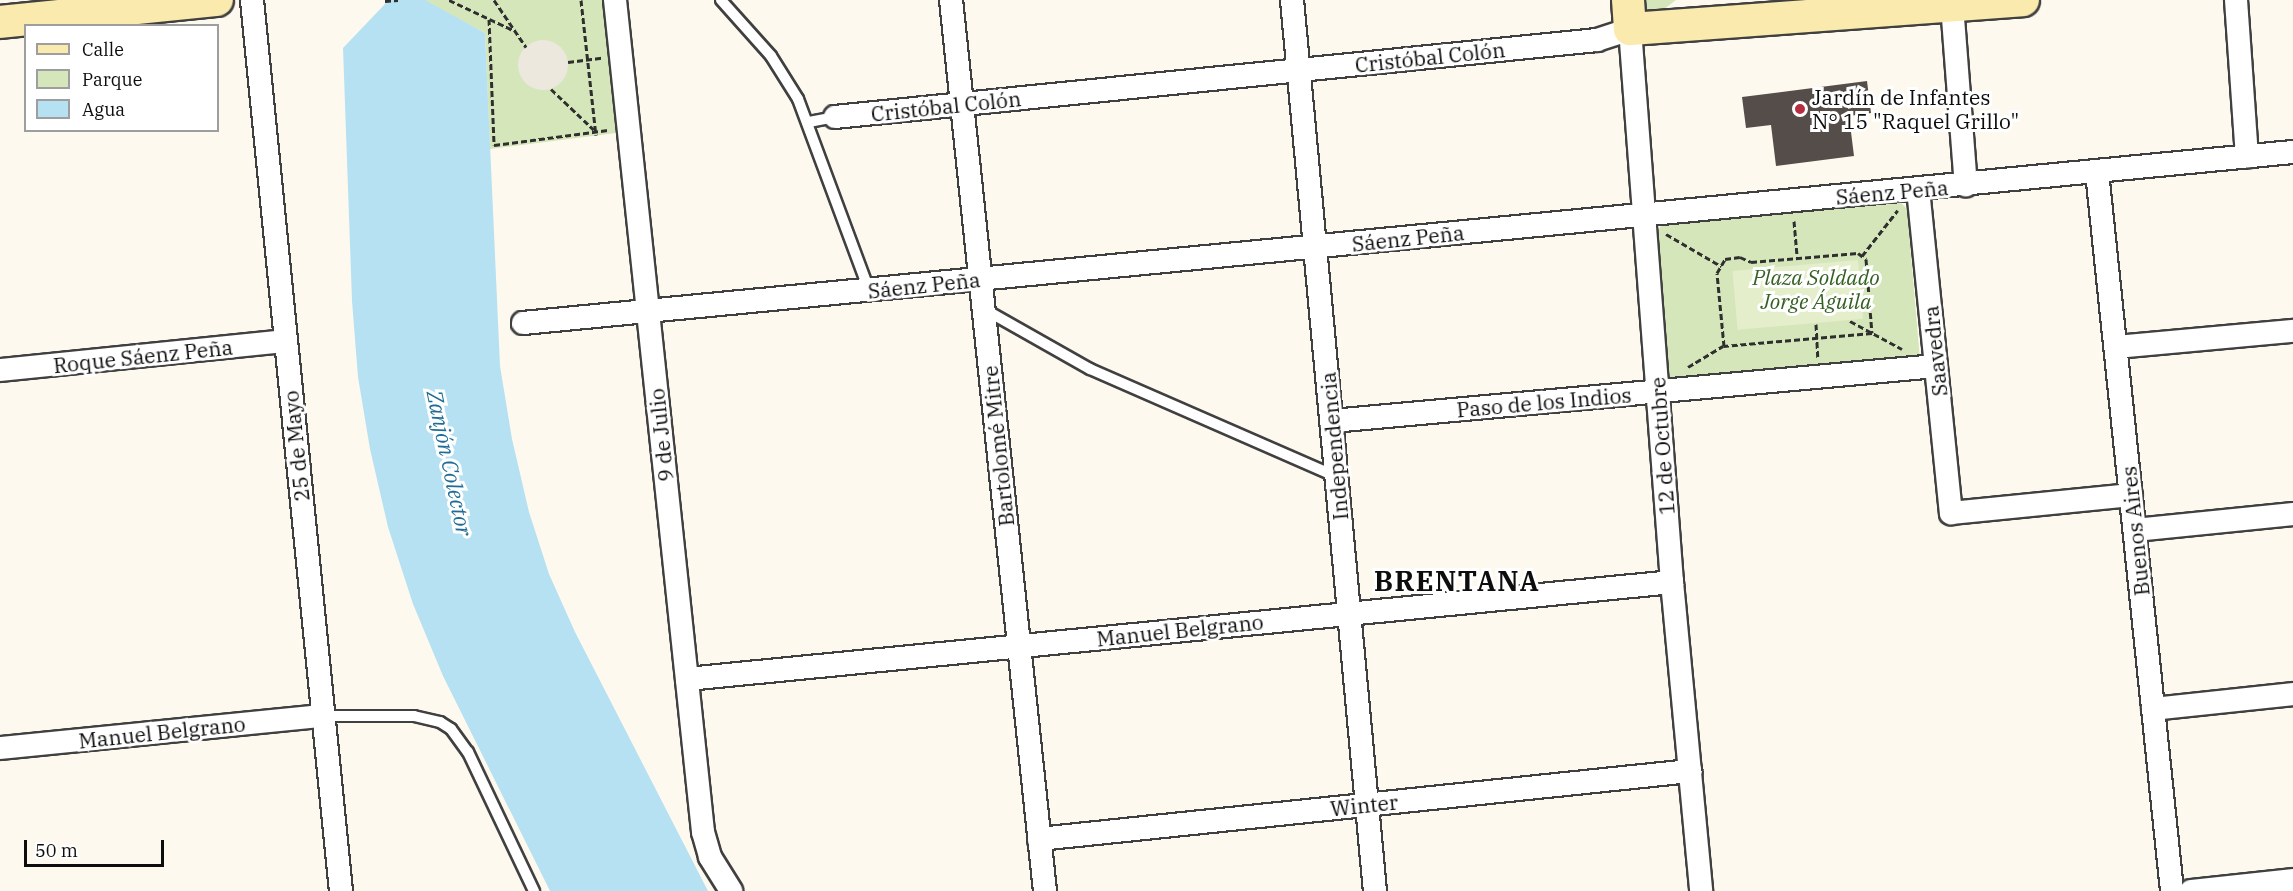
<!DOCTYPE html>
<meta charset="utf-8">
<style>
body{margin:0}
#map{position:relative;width:2293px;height:891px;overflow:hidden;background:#fef9ee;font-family:"IBM Plex Serif",serif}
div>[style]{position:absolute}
.green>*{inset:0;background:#d5e6ba}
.pitch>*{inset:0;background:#e5eecb;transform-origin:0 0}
.plaza>*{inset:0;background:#ede8de}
.round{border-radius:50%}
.water>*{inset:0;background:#b6e1f2}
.building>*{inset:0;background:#554d4a}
.path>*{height:3px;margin-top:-1.5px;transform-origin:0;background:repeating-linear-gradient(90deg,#2f2f2f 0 6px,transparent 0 9px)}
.roads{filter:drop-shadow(2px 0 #404040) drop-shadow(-2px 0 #404040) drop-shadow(0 2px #404040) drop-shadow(0 -2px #404040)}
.service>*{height:10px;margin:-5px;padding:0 5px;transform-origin:5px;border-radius:5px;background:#fff}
.minor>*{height:22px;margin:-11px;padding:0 11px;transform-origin:11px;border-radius:11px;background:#fff}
.secondary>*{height:32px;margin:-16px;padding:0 16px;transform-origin:16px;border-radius:16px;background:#faeaad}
.dots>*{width:16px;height:16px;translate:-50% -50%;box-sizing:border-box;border:3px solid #fff;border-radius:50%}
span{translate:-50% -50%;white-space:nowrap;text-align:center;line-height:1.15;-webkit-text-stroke:6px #fff;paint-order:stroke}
.street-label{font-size:21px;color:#0d0d0d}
.poi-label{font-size:21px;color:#0d0d0d}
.left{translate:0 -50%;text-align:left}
.park-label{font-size:21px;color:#346022;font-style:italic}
.water-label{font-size:22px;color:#1f6c96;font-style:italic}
.district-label{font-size:27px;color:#0d0d0d;font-weight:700;letter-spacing:1.5px}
.legend{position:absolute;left:24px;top:24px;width:195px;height:108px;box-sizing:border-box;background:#fff;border:2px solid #9e9e9e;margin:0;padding:8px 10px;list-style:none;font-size:18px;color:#0d0d0d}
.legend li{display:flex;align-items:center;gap:12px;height:30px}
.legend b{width:30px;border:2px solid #9e9e9e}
.scale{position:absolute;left:24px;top:840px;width:140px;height:27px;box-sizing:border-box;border:3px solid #0d0d0d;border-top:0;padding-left:8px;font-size:18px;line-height:21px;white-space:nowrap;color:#0d0d0d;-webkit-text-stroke:4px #fff;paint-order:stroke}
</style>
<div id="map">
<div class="green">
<div style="clip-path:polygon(423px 0,603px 0,616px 133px,490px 149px,485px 33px,425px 1px,451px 42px,457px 67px,464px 355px,477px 440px,497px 523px,521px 594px,548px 654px,671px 891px,586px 891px,472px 662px,435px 557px,406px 439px,394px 366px,375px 85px,385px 3px)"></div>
<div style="clip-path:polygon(1636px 0,1676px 0,1663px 10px,1652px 12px,1639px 8px)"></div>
<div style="clip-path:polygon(1899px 201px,1907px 209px,1920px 360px,1668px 383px,1656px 233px,1661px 226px)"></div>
</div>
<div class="pitch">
<div style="left:1858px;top:260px;width:59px;height:126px;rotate:85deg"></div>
</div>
<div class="plaza">
<div class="round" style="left:518px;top:40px;width:50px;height:50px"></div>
</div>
<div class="water">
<div style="clip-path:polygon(385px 0,425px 0,485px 33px,500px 366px,512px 439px,529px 512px,549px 574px,575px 632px,708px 891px,550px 891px,443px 676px,413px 604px,388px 527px,370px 449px,358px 377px,352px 301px,343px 48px,385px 4px)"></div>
</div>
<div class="building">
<div style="clip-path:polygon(1867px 81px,1871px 113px,1849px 116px,1854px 156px,1776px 166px,1771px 125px,1746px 128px,1742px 97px)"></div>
</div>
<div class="path">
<div style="left:449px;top:0;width:73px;rotate:25.2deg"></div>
<div style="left:494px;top:0;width:57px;rotate:55.8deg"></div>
<div style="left:581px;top:0;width:136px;rotate:83.7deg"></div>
<div style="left:385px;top:1px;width:13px;rotate:-4deg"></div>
<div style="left:489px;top:19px;width:126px;rotate:87.7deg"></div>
<div style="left:494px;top:145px;width:115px;rotate:-7.5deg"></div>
<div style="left:568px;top:62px;width:34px;rotate:-7deg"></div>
<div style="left:551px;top:89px;width:59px;rotate:43.6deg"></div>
<div style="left:1794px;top:221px;width:37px;rotate:85deg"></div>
<div style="left:1666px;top:234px;width:64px;rotate:30.2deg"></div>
<div style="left:1858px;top:253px;width:10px;rotate:37deg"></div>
<div style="left:1866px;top:259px;width:74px;rotate:85.4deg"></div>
<div style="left:1872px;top:333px;width:149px;rotate:175deg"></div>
<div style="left:1724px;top:346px;width:73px;rotate:-95.5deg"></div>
<div style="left:1717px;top:273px;width:16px;rotate:-60deg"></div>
<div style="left:1725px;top:259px;width:15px;rotate:-8deg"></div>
<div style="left:1740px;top:257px;width:12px;rotate:24deg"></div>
<div style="left:1751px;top:262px;width:107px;rotate:-4.8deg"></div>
<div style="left:1862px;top:256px;width:58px;rotate:-52deg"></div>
<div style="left:1850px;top:321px;width:59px;rotate:28.3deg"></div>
<div style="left:1816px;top:324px;width:35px;rotate:87deg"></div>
<div style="left:1688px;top:367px;width:41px;rotate:-31deg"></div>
</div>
<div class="roads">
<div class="service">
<div style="left:721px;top:0;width:75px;rotate:48.2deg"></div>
<div style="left:771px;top:56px;width:51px;rotate:57.9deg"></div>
<div style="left:798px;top:99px;width:204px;rotate:69.6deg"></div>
<div style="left:809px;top:122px;width:26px;rotate:-11deg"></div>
<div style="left:984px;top:309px;width:122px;rotate:29.5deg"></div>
<div style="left:1090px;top:369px;width:270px;rotate:23.6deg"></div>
<div style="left:323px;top:716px;width:91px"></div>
<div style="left:414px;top:716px;width:27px;rotate:13deg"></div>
<div style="left:440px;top:722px;width:13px;rotate:32deg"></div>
<div style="left:451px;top:729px;width:29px;rotate:54deg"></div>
<div style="left:468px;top:752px;width:154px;rotate:64.6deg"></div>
</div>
<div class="minor">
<div style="left:252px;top:0;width:895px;rotate:84.3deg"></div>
<div style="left:615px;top:0;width:837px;rotate:83.96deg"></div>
<div style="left:703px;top:832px;width:26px;rotate:74deg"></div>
<div style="left:710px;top:857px;width:40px;rotate:58deg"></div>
<div style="left:951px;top:0;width:896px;rotate:83.98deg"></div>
<div style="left:1292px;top:0;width:895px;rotate:84.68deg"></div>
<div style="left:2236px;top:0;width:157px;rotate:86deg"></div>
<div style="left:1952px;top:5px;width:181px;rotate:85.6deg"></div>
<div style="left:835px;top:117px;width:766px;rotate:-5.77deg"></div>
<div style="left:1597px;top:40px;width:35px;rotate:-18deg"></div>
<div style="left:1630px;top:29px;width:555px;rotate:85.66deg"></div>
<div style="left:1672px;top:582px;width:310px;rotate:84.6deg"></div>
<div style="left:2097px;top:172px;width:723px;rotate:84.04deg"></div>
<div style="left:1918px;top:189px;width:326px;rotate:84.2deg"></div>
<div style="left:1951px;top:513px;width:181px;rotate:-5.7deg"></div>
<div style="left:523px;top:323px;width:1778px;rotate:-5.52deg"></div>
<div style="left:2116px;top:347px;width:178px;rotate:-5.2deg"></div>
<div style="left:0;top:370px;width:287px;rotate:-5.8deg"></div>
<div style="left:1332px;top:421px;width:606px;rotate:-5.2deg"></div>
<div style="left:2135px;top:530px;width:159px;rotate:-5.8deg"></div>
<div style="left:687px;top:679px;width:990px;rotate:-5.62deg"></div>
<div style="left:2153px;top:709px;width:141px;rotate:-6.1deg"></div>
<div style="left:0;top:748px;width:325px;rotate:-5.7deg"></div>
<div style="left:1039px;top:839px;width:655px;rotate:-5.96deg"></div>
<div style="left:2191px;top:891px;width:103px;rotate:-6.2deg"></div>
</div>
<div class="secondary">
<div style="left:1628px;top:0;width:29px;rotate:86deg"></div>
<div style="left:1630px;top:29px;width:394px;rotate:-4.2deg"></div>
<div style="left:0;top:22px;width:218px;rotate:-5.8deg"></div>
</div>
</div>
<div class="dots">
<div style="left:1800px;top:109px;background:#b42e40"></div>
</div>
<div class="street-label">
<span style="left:1430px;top:57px;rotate:-6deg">Cristóbal Colón</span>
<span style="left:946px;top:106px;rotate:-6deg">Cristóbal Colón</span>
<span style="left:1892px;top:192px;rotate:-5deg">Sáenz Peña</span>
<span style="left:1408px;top:238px;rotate:-6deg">Sáenz Peña</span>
<span style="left:924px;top:285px;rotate:-6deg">Sáenz Peña</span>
<span style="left:1935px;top:351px;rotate:-96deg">Saavedra</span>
<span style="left:143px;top:356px;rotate:-6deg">Roque Sáenz Peña</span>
<span style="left:1544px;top:402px;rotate:-5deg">Paso de los Indios</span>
<span style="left:661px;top:435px;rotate:-96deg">9 de Julio</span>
<span style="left:296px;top:446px;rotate:-96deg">25 de Mayo</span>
<span style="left:998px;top:446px;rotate:-96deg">Bartolomé Mitre</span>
<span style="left:1334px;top:446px;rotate:-95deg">Independencia</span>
<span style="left:1662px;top:446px;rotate:-94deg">12 de Octubre</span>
<span style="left:2135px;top:531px;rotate:-96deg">Buenos Aires</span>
<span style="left:1180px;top:630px;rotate:-6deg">Manuel Belgrano</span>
<span style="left:162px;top:732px;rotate:-6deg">Manuel Belgrano</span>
<span style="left:1364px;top:805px;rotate:-6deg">Winter</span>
</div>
<div class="poi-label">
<span class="left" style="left:1812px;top:109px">Jardín de Infantes<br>N° 15 "Raquel Grillo"</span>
</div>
<div class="park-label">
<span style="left:1816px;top:289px">Plaza Soldado<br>Jorge Águila</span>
</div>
<div class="water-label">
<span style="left:450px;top:463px;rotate:78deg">Zanjón Colector</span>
</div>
<div class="district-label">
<span style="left:1457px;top:581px">BRENTANA</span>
</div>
<ul class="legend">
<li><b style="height:8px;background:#faeaad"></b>Calle</li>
<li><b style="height:16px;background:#d5e6ba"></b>Parque</li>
<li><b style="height:16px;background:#b6e1f2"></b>Agua</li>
</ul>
<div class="scale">50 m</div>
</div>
